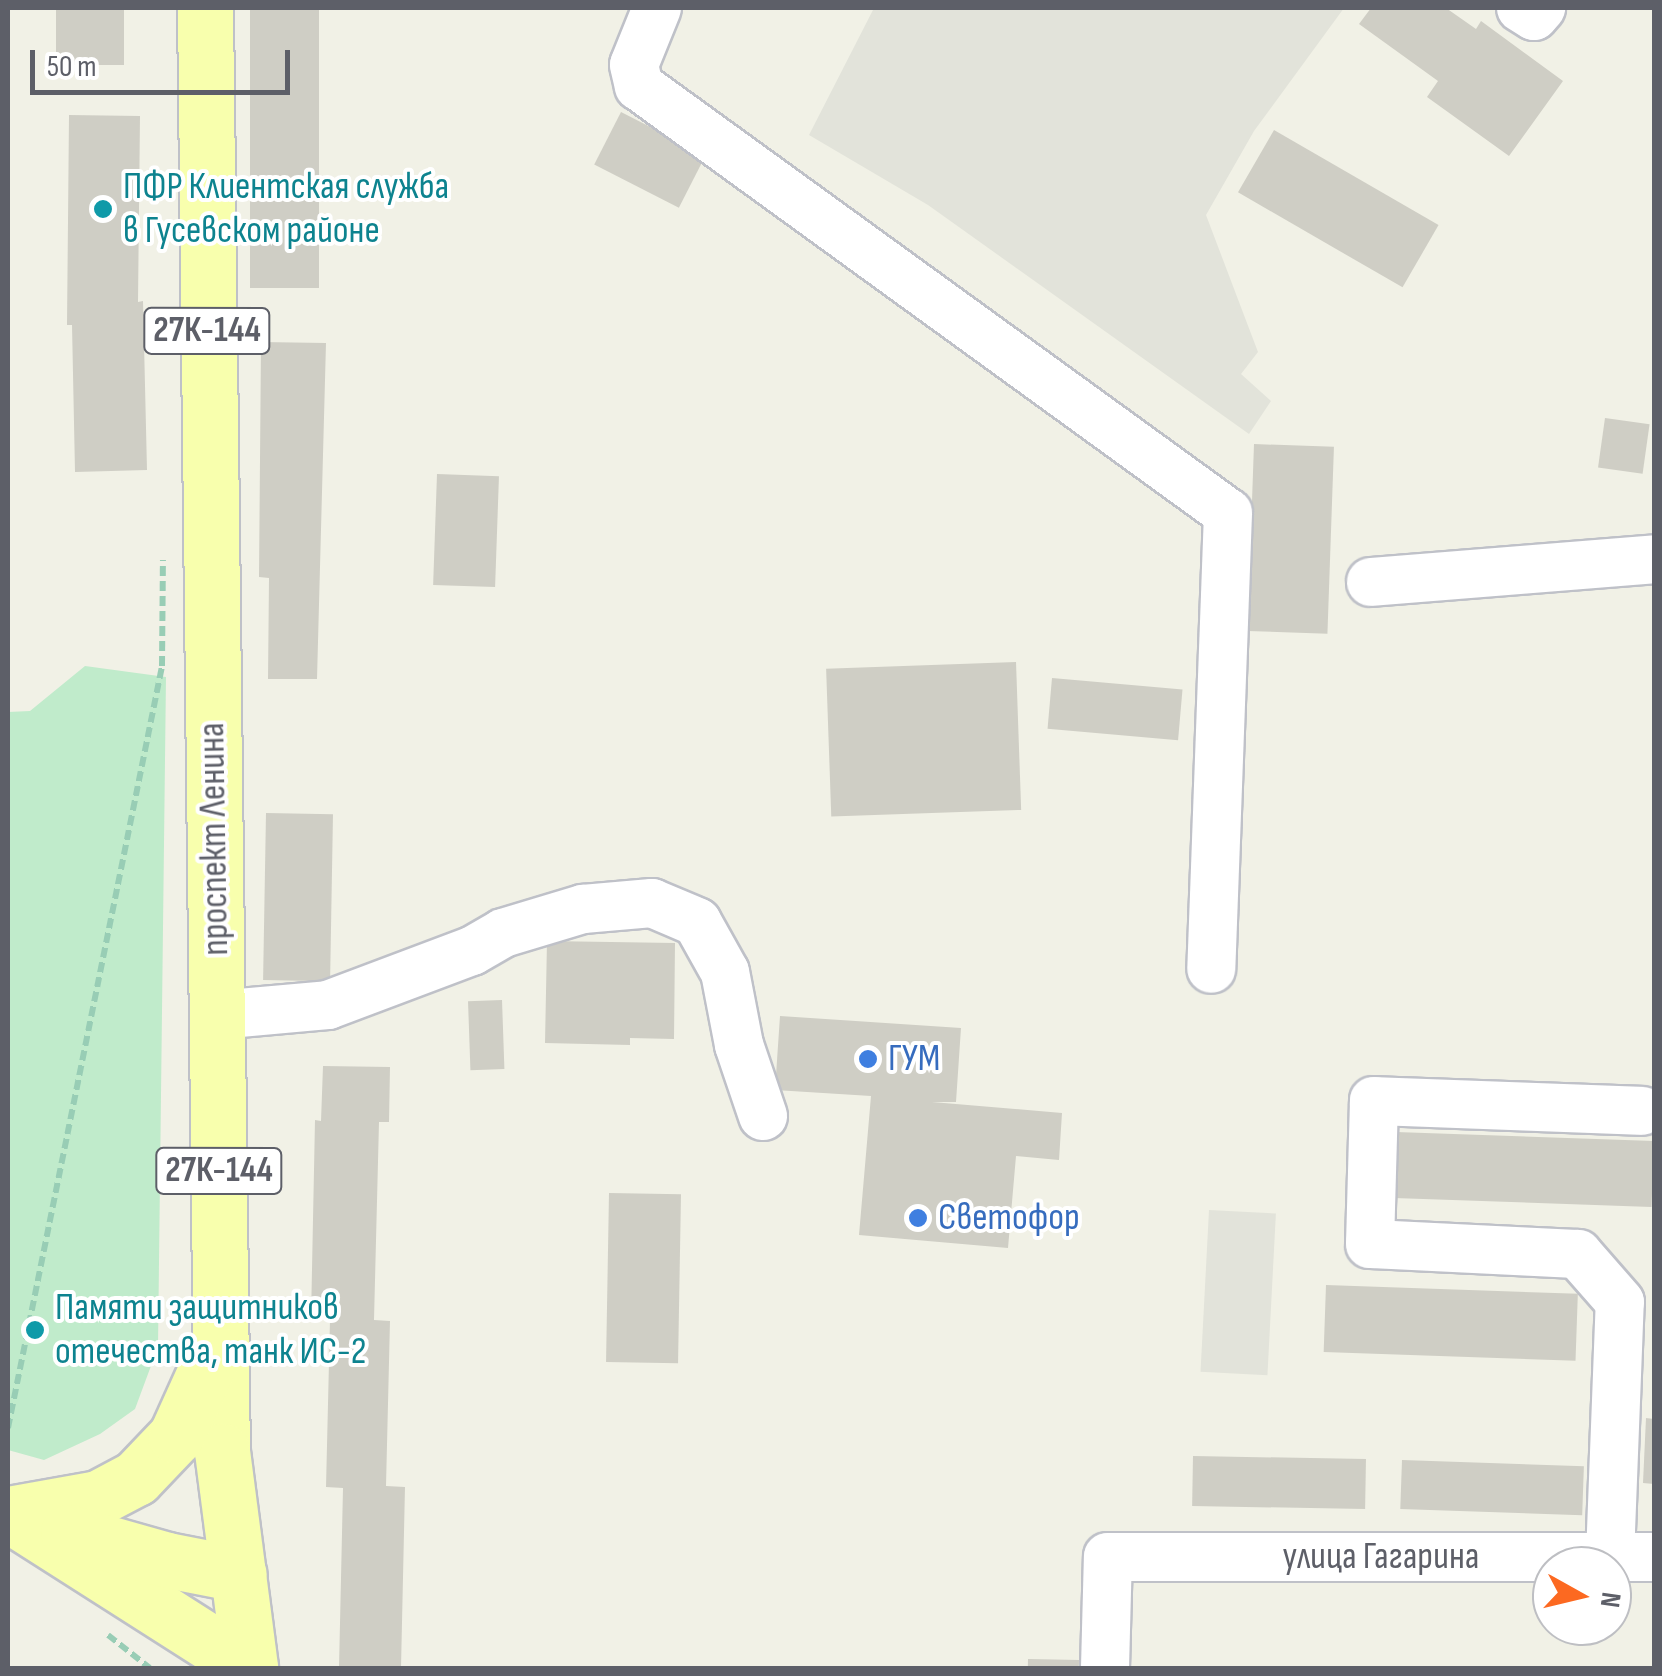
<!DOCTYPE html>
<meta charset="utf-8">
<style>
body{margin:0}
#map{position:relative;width:1662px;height:1676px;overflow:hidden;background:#f1f1e6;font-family:"Sofia Sans Condensed",sans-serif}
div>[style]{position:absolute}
.industrial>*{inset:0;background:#e2e3da;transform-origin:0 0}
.green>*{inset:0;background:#c0ebcb}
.building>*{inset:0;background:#cfcec5;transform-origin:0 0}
.path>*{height:6px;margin-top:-3px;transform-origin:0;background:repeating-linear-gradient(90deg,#98cdb5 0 10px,transparent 0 15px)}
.roads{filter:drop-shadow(2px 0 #bfc1c8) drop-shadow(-2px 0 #bfc1c8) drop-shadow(0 2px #bfc1c8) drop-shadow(0 -2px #bfc1c8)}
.minor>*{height:48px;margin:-24px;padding:0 24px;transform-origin:24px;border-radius:24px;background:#fff}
.major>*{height:55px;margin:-27.5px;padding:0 27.5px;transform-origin:27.5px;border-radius:27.5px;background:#f8ffad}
.dots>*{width:28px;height:28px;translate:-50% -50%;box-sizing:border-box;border:5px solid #fff;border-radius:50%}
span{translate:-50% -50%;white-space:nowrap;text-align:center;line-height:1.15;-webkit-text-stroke:8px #fff;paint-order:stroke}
.shield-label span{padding:2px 8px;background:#fff;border:2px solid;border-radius:8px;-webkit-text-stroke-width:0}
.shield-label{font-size:35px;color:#5d5f68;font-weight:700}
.culture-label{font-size:38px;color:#0d838f}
.left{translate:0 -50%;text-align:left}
.street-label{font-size:38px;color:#5d5f68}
.shop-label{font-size:38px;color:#366cbe}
.frame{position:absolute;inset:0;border:10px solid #5d5f68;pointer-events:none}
.north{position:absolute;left:1532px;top:1546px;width:100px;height:100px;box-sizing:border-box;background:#fff;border:2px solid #bebfc3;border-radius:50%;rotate:98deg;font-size:28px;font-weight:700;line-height:40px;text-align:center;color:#5d5f68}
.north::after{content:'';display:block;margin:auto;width:35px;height:45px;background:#fc6921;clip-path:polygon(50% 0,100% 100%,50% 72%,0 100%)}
.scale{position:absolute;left:30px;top:50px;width:260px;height:45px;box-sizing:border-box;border:5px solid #5d5f68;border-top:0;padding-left:12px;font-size:30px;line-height:35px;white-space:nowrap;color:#5d5f68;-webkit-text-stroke:8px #fff;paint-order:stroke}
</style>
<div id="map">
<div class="industrial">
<div style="clip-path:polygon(874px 8px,1344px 8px,1254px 131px,1206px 215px,1258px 352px,1241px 374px,1271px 401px,1249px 434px,928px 205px,809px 135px)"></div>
<div style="left:1209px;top:1210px;width:67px;height:162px;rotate:3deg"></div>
</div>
<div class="green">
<div style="clip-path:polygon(85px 666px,166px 677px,158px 1347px,135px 1409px,100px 1434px,44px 1460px,8px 1450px,8px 712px,30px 711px)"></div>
</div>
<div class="building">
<div style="left:56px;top:8px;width:68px;height:57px"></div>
<div style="left:250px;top:8px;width:69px;height:280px"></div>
<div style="clip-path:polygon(1371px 8px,1446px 8px,1476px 29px,1481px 21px,1563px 81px,1509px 156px,1427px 97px,1438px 81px,1359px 24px)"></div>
<div style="left:621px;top:112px;width:95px;height:59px;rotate:27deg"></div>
<div style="clip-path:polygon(69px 115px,140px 116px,138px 302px,143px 301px,147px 470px,75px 472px,72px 325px,67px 325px)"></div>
<div style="left:1274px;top:130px;width:190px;height:72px;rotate:30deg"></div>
<div style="clip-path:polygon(261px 342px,326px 343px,317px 679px,268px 679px,269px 578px,259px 577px)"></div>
<div style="left:1605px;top:418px;width:45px;height:50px;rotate:8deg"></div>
<div style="left:1254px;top:444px;width:80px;height:187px;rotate:2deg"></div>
<div style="left:437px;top:474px;width:62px;height:111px;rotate:2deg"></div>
<div style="left:1016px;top:662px;width:148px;height:190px;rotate:88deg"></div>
<div style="left:1052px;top:678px;width:131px;height:51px;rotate:5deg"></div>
<div style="left:266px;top:813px;width:67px;height:167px;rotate:1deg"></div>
<div style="clip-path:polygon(547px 941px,675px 943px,674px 1039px,630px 1038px,630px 1045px,545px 1043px)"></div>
<div style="left:502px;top:1000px;width:69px;height:34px;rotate:88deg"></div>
<div style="clip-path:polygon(780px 1016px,961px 1028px,956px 1102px,932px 1102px,1062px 1113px,1059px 1160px,1016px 1156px,1008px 1248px,859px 1235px,871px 1096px,775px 1090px)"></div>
<div style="clip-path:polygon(323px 1066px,390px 1067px,389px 1122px,379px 1122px,374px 1320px,390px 1321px,386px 1486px,405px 1487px,401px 1668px,339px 1668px,343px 1488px,326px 1487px,330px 1320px,311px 1319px,315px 1120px,321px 1121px)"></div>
<div style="left:1396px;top:1132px;width:258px;height:66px;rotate:2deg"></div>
<div style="left:609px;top:1193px;width:72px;height:169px;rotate:1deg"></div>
<div style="left:1326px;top:1285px;width:252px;height:67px;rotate:2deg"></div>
<div style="clip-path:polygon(1646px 1418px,1654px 1419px,1654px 1484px,1643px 1483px)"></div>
<div style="left:1193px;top:1456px;width:173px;height:50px;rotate:1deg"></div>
<div style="left:1402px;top:1460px;width:182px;height:49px;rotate:2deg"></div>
<div style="left:1028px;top:1659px;width:51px;height:9px;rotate:1deg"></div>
</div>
<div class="path">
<div style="left:8px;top:1428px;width:777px;rotate:-78.57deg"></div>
<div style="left:162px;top:666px;width:106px;rotate:-89.5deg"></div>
<div style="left:108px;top:1635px;width:53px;rotate:38.2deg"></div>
</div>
<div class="roads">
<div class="minor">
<div style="left:657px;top:8px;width:61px;rotate:112deg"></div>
<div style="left:634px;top:65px;width:22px;rotate:77deg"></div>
<div style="left:639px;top:86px;width:727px;rotate:35.94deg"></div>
<div style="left:1228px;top:513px;width:456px;rotate:92.1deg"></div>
<div style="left:1521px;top:8px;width:15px;rotate:32deg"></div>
<div style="left:1534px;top:16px;width:11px;rotate:-49deg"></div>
<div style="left:1371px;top:582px;width:284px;rotate:-4.6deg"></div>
<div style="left:217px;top:1015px;width:111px;rotate:-5.1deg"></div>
<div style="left:328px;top:1005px;width:154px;rotate:-20.6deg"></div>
<div style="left:472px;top:951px;width:36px;rotate:-30deg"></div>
<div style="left:503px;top:933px;width:84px;rotate:-16.7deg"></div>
<div style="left:583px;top:909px;width:69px;rotate:-5deg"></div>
<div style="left:652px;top:903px;width:49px;rotate:22.9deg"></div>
<div style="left:697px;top:922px;width:57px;rotate:60.8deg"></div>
<div style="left:725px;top:972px;width:74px;rotate:79.1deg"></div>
<div style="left:739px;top:1045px;width:75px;rotate:71.3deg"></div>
<div style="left:1610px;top:1557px;width:255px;rotate:-87.8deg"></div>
<div style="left:1620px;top:1302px;width:64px;rotate:-131.2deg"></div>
<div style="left:1578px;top:1254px;width:208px;rotate:-177.2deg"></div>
<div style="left:1370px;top:1244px;width:143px;rotate:-88.4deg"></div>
<div style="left:1374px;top:1101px;width:268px;rotate:2.1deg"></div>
<div style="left:1105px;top:1668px;width:111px;rotate:-88.5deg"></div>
<div style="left:1108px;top:1557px;width:546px"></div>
</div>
<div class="major">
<div style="left:205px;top:8px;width:1443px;rotate:89.33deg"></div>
<div style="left:222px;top:1451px;width:219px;rotate:82.6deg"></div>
<div style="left:8px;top:1514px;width:91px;rotate:-10.1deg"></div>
<div style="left:98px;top:1498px;width:43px;rotate:-27.8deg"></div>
<div style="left:136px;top:1478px;width:58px;rotate:-46.4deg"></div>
<div style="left:176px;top:1436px;width:92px;rotate:-65.7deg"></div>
<div style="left:8px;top:1514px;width:287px;rotate:32.5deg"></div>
<div style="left:68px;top:1532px;width:103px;rotate:15.8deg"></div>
<div style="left:167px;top:1560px;width:73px;rotate:11deg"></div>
</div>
</div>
<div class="dots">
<div style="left:103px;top:209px;background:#0f9aa8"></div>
<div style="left:868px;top:1059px;background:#3f7fe0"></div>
<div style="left:918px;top:1218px;background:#3f7fe0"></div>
<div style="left:35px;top:1330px;background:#0f9aa8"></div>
</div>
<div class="shield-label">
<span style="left:207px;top:331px">27К-144</span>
<span style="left:219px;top:1171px">27К-144</span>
</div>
<div class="culture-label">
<span class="left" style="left:123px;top:209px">ПФР Клиентская служба<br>в Гусевском районе</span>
<span class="left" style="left:55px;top:1330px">Памяти защитников<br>отечества, танк ИС-2</span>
</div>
<div class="street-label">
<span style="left:214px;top:839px;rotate:-91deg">проспект Ленина</span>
<span style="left:1381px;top:1557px">улица Гагарина</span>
</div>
<div class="shop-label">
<span class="left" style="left:888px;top:1059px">ГУМ</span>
<span class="left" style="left:938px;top:1218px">Светофор</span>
</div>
<div class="frame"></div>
<div class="north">N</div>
<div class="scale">50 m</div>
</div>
